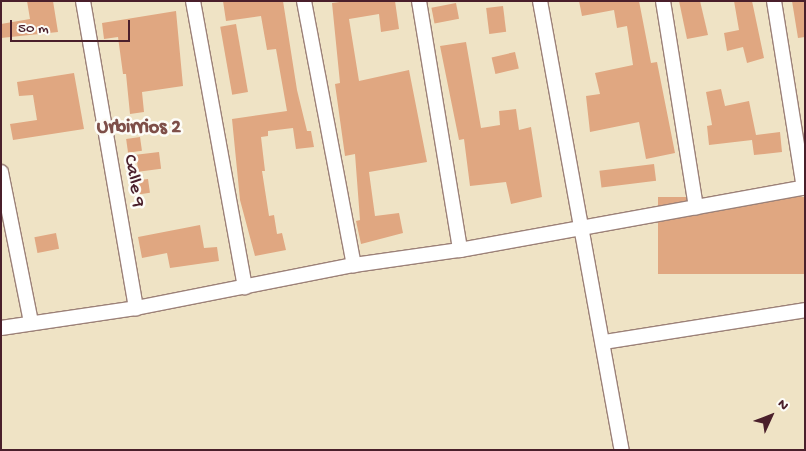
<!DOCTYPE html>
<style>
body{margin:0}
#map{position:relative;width:806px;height:451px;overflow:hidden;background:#efe3c5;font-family:"Gochi Hand",sans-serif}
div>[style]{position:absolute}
.building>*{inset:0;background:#e0a781;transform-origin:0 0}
.roads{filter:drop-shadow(1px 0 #9c8178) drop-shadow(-1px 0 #9c8178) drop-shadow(0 1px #9c8178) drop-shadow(0 -1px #9c8178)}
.minor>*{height:14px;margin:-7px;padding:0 7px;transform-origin:7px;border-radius:7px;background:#fff}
span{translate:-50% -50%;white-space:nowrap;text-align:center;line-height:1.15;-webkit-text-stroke:5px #fdfcf7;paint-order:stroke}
.street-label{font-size:19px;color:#4a1f2b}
.neighbourhood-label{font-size:20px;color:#7e4f49;font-weight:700}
.frame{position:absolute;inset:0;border:2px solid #4a1f2b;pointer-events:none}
.north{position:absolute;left:746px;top:391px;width:50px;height:50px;-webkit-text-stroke:4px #fdfcf7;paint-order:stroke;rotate:47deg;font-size:14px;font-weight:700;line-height:20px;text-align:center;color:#4a1f2b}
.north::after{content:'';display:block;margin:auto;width:18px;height:22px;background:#4a1f2b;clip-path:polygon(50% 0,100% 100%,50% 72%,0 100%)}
.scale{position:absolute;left:10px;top:20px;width:120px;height:22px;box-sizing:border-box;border:2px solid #4a1f2b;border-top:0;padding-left:6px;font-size:15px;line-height:18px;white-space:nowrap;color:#4a1f2b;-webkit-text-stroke:4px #fdfcf7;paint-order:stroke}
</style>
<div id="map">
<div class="building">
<div style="clip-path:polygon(27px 1px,53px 1px,58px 32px,1px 38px,1px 24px,30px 19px)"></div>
<div style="clip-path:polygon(223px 1px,283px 1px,297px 90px,307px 131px,311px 131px,314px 147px,296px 149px,293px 128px,268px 131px,268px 136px,261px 137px,265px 171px,262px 171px,269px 216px,274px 215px,277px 234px,282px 233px,286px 250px,255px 256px,240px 200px,232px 119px,287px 111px,276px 49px,267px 50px,261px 16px,226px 21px)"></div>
<div style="clip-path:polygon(347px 1px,395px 1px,399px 29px,381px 32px,379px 14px,349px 19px,359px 81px,409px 70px,427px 162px,369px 172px,375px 216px,399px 213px,403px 233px,361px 244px,356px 221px,360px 220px,355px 154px,345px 156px,335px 84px,340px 83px,332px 3px)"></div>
<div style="clip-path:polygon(579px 1px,639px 1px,651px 63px,657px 62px,675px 153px,646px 159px,639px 122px,590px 132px,586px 96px,600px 94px,595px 73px,633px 65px,627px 26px,617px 28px,614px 10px,582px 16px)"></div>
<div style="clip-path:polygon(679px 1px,700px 1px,708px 35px,687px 39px)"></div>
<div style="clip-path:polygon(734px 1px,752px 1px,764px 58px,747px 63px,743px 47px,727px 51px,724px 33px,739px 30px)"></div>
<div style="clip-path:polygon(792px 1px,805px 1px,805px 37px,798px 38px)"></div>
<div style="left:456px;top:3px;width:16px;height:25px;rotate:79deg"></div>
<div style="left:503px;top:6px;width:26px;height:17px;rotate:83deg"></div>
<div style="clip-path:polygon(176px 11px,183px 86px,142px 92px,144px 112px,130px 114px,126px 74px,123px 74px,118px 37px,104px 39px,102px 23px)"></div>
<div style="left:236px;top:24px;width:69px;height:16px;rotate:80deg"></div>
<div style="clip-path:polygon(466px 42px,481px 128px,500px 125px,499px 111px,516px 109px,519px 130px,531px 127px,542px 197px,511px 204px,506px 182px,470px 186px,464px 139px,459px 140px,440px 46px)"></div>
<div style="left:515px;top:52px;width:17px;height:24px;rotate:77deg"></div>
<div style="clip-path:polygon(74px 73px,84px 129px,13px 140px,10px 124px,37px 120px,33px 95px,19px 96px,17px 82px)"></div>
<div style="clip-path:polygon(721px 89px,725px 106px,749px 101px,756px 135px,780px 132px,782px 152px,754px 155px,752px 140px,709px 145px,707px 126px,712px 125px,706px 92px)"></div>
<div style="left:140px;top:137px;width:14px;height:14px;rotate:82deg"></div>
<div style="left:159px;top:152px;width:17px;height:23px;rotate:83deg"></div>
<div style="left:654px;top:164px;width:17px;height:55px;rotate:83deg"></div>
<div style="left:148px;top:179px;width:14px;height:15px;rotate:82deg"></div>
<div style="left:805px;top:197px;width:77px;height:147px;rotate:90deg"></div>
<div style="clip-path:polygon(200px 225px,204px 248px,217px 247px,219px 261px,170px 268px,167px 253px,142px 258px,138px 237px)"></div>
<div style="left:56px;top:233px;width:16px;height:22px;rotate:79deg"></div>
</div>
<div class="roads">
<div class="minor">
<div style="left:83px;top:1px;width:312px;rotate:80.2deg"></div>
<div style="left:193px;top:1px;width:291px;rotate:79.7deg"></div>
<div style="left:304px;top:1px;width:269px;rotate:79.3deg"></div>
<div style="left:419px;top:1px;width:252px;rotate:80.6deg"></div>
<div style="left:540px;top:1px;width:456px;rotate:79.7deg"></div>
<div style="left:663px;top:1px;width:209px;rotate:80.9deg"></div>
<div style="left:774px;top:1px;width:189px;rotate:80.9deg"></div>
<div style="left:1px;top:172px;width:153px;rotate:78.7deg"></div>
<div style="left:1px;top:328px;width:136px;rotate:-8.4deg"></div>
<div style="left:136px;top:308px;width:222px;rotate:-11.2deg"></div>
<div style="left:354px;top:265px;width:107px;rotate:-8.1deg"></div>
<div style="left:460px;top:250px;width:351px;rotate:-10.3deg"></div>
<div style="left:604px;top:342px;width:204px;rotate:-9deg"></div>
</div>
</div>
<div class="street-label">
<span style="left:133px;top:181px;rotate:80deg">Calle 9</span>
</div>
<div class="neighbourhood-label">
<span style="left:139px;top:128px">Urbirrios 2</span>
</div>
<div class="frame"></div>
<div class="north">N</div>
<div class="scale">50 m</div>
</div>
